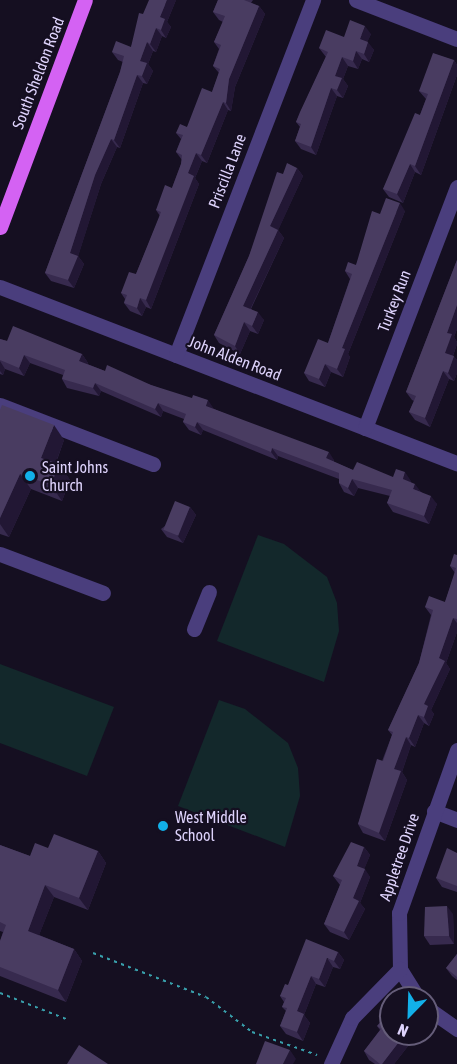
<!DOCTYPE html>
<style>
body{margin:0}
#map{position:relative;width:457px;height:1064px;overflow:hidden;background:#150f21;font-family:"Asap Condensed",sans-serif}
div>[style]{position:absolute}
.green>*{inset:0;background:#13282b}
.path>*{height:2px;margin-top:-1px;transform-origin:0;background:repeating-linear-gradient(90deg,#389fab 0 3px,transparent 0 7.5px)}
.minor>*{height:15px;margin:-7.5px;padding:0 7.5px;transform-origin:7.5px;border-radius:7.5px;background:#4a3e7d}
.major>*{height:15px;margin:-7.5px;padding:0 7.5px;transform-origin:7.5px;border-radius:7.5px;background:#d462f3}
.wall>*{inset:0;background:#372a4e}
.shaded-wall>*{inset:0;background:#221734}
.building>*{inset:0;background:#493c61;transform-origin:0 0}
.dots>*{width:16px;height:16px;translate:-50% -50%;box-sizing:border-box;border:3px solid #150f21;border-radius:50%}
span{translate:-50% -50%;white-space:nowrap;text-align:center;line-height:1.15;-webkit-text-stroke:4.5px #150f21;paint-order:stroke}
.street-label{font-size:16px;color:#ded3fc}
.poi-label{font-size:16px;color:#ded3fc}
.left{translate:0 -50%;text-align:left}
.north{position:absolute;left:379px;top:986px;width:60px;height:60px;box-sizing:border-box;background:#150f21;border:2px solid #655d79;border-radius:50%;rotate:203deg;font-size:16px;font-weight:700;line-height:24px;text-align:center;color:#ded3fc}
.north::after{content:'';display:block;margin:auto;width:21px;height:27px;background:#12b0e9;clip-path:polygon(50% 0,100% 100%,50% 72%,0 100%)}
</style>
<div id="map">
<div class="green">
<div style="clip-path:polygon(258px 535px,284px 544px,327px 577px,337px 603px,339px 631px,324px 682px,217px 641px)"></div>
<div style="clip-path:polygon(0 664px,114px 707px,87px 776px,0 743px)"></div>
<div style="clip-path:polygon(219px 700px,245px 709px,288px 743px,298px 768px,300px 796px,285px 847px,178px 806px)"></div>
</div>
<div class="path">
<div style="left:93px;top:953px;width:121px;rotate:21.3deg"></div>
<div style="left:206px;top:997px;width:58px;rotate:37.3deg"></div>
<div style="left:252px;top:1032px;width:69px;rotate:19.5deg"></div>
<div style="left:0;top:993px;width:71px;rotate:21.5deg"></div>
</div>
<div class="minor">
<div style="left:356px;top:0;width:108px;rotate:21.1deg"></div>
<div style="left:0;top:287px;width:490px;rotate:21.1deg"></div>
<div style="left:176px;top:355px;width:381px;rotate:-68.9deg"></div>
<div style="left:0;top:405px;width:164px;rotate:21.1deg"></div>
<div style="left:365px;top:428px;width:258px;rotate:-69.1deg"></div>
<div style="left:0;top:554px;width:110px;rotate:20.7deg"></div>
<div style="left:194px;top:629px;width:40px;rotate:-68deg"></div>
<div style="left:434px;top:811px;width:25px;rotate:21deg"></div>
<div style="left:418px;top:998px;width:34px;rotate:-122deg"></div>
<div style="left:400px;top:969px;width:56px;rotate:-91deg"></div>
<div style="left:399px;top:913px;width:173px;rotate:-70.4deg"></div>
<div style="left:427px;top:1008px;width:37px;rotate:35deg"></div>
<div style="left:331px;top:1064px;width:51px;rotate:-65.5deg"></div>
<div style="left:352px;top:1018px;width:69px;rotate:-45.6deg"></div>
</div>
<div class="major">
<div style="left:0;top:227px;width:242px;rotate:-69.5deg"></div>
</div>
<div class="wall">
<div style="clip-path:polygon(176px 0,167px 22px,171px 27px,166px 38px,162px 36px,156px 52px,153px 51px,148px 64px,153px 71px,147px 84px,143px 83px,120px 148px,117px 147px,101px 184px,78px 256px,84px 264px,74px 288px,51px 281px,45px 273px,120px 72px,123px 62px,118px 60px,112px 52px,131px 47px,143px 14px)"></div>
<div style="clip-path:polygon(218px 0,253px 0,251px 3px,259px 6px,265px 14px,235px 87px,231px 111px,228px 110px,207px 163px,202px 161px,195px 178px,199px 184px,151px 309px,146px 307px,142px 316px,130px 311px,124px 303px,125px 299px,121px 293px,136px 274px,160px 216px,156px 210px,172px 188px,181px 164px,182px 160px,176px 152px,181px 139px,176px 133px,187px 127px,212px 92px,219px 73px,213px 66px,219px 49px,214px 42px,223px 22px,219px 20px,213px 12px)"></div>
<div style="clip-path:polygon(371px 34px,367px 42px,374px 50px,369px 62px,362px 59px,358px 69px,348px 66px,343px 79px,348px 86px,343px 98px,337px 96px,316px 155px,301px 149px,295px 141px,300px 127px,296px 122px,326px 57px,319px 48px,344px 37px)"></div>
<div style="clip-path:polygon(454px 60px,457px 65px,457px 75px,421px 175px,415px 172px,403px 203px,389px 197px,383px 189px,420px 115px,426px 99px,419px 91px)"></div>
<div style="clip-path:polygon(297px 168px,303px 176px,278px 230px,284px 238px,251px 309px,264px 320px,258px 334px,250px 331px,240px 354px,219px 343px,214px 335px,249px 256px,283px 174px)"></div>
<div style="clip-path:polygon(405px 211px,348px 354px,350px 357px,343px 377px,331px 372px,325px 387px,309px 381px,304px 373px,328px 343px,350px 279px,345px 271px,356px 265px,380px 214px)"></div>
<div style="clip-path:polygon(457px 260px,457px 329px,454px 337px,457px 342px,457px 344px,453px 356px,457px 360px,457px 373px,454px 381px,449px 379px,430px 427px,415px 420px,409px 412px,414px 401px,412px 400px,406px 392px)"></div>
<div style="clip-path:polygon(0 339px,7px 341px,82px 354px,88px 363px,87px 364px,105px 371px,151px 385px,214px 409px,334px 460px,334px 462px,353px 470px,411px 481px,410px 482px,421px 492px,437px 504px,429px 524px,393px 512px,387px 503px,390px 496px,358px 488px,354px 496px,344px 492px,339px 483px,339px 479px,278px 456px,277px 460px,203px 430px,201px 435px,189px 430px,183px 422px,184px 419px,163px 411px,161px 417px,101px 391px,99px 396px,67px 388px,62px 379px,63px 375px,30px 363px,24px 376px,5px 369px,3px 375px,0 374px)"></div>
<div style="clip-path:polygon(0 410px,64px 440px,56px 463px,59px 464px,70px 480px,62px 501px,31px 489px,9px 537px,0 534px)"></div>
<div style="clip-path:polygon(190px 507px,196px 515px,183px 543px,167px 537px,161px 529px)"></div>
<div style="clip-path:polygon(457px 555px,457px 632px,446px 663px,450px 669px,431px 710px,434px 714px,429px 726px,424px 723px,415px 747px,411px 745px,402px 772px,407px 780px,385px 841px,363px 833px,358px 824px,392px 735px,388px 730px,419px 663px,431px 615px,425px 607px,445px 602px,455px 573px,450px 566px)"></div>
<div style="clip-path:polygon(0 845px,30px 856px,48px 848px,98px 851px,106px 863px,88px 910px,54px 897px,39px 935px,74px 949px,82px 961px,66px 1002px,0 976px,0 941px,3px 932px,0 931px)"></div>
<div style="clip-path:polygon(364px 847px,370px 855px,364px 869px,370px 877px,360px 903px,365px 909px,349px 940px,330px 932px,324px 924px,340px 885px,333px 876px)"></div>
<div style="clip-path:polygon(457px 853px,457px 892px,442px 887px,436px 878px)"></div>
<div style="clip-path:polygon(453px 914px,454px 944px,430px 945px,424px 936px)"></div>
<div style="clip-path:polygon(338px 952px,344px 960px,340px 969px,333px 967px,325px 987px,316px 984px,304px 1015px,310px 1023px,303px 1041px,286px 1034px,280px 1026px,286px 1011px,282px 1007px,284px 1002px,280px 996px,288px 985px)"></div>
<div style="clip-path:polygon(457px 954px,457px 980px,452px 976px,446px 968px)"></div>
<div style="clip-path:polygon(377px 1026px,412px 1041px,394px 1064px,375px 1064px,369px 1060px,364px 1051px,380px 1030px)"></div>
</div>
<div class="shaded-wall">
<div style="clip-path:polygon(167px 0,176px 0,167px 22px,171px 27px,166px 38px,161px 30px,160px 17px)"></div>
<div style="clip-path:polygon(259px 6px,265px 14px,235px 87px,231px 111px,226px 103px,229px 79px)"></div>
<div style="clip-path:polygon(365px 26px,371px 34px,365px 47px,360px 39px)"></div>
<div style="clip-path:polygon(156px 28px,162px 36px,156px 52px,150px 44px)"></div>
<div style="clip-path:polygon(147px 42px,153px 51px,148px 64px,153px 71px,147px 84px,142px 76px,140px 61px)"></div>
<div style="clip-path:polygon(368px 42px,374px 50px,369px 62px,364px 54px)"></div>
<div style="clip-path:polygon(356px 51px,362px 59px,358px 69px,353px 61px)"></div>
<div style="clip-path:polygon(342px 57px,348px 66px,343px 79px,348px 86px,343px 98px,337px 90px,335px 76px)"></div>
<div style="clip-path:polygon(454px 60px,457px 65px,457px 75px,421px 175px,415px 166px)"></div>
<div style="clip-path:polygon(137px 75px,143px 83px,120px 148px,114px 140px)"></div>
<div style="clip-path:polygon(331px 88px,337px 96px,316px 155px,311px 147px)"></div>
<div style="clip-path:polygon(223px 102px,228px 110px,207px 163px,201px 155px)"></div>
<div style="clip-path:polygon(111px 139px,117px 147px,101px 184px,77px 260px,78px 256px,84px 264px,74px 288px,68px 280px,70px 253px,95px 175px)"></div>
<div style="clip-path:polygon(196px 153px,202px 161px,195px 178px,199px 184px,151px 309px,146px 300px,188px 173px)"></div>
<div style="clip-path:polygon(410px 164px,415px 172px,403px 203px,397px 194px)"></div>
<div style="clip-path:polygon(297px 168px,303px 176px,276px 235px,270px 226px)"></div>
<div style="clip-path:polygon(400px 203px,405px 211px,348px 354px,350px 357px,343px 377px,337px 369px,342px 348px)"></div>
<div style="clip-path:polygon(278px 230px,284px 238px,248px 314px,243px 306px)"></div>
<div style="clip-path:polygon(140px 298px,146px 307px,142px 316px,137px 308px)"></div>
<div style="clip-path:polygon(457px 305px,457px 329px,454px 337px,457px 342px,457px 344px,451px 361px,445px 353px,447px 333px)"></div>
<div style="clip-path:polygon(258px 312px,264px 320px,258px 334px,252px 326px)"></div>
<div style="clip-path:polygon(244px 322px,250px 331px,240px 354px,235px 346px)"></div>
<div style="clip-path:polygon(82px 354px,88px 363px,85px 370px,79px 361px)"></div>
<div style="clip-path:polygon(24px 355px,30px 363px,24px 376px,19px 368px)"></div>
<div style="clip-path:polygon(454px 356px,457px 360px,457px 373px,454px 381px,448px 373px)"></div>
<div style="clip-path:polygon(0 361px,5px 369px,3px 375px,0 371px)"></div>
<div style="clip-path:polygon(325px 364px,331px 372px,325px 387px,319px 379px)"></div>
<div style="clip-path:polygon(443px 371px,449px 379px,430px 427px,425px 418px)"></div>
<div style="clip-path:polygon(95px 383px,101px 391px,99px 396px,93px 388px)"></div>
<div style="clip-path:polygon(208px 400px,214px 409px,211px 415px,206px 406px)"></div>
<div style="clip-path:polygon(158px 403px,163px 411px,161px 417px,155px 409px)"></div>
<div style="clip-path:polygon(197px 422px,203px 430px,201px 435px,195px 427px)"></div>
<div style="clip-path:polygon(54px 425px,64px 440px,52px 473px,41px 458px)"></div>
<div style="clip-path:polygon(272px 448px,278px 456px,277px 460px,271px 452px)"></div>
<div style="clip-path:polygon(329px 452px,334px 460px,332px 467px,326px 458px)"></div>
<div style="clip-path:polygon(59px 464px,70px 480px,62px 501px,51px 485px)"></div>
<div style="clip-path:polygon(405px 472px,411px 481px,408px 487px,403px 479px)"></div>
<div style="clip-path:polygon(20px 474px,31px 489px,9px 537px,0 524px,0 518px)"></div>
<div style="clip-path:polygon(352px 479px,358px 488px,354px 496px,348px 488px)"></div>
<div style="clip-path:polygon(415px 484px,421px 492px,413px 489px)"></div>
<div style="clip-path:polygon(431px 496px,437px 504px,429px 524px,424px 516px)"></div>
<div style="clip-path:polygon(190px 507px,196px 515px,183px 543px,177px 535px)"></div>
<div style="clip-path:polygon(453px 618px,457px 623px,457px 632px,446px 663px,450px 669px,431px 710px,434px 714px,429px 726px,424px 717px,424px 704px,439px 658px)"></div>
<div style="clip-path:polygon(418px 715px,424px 723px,415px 747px,409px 738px)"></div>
<div style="clip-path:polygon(406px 737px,411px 745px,402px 772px,407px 780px,385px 841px,379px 833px,394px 769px)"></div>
<div style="clip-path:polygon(364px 847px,370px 855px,362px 875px,357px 866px)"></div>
<div style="clip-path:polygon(98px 851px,106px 863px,88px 910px,79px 898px)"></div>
<div style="clip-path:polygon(365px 869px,370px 877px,360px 903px,365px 909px,349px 940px,344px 932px,353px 898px)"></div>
<div style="clip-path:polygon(45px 885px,54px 897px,36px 943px,28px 931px)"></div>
<div style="clip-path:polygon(447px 906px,453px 914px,454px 944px,449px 936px)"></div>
<div style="clip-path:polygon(74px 949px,82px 961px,66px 1002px,58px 990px)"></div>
<div style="clip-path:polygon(338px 952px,344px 960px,340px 969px,334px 961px)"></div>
<div style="clip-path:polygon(327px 958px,333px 967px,325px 987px,319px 979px)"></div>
<div style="clip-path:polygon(311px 976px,316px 984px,304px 1015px,310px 1023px,303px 1041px,297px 1032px,297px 1011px)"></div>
<div style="clip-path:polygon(405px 1034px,408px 1034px,412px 1041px,394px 1064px,382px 1064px)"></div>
<div style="clip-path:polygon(290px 1050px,296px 1059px,293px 1064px,283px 1064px)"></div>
</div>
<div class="building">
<div style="clip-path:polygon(149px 0,167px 0,160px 17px,165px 19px,161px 30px,156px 28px,150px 44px,147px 42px,140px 61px,147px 63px,142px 76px,137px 75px,114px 140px,111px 139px,95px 175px,70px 253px,78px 256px,68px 280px,45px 273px,120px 72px,124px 56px,112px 52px,116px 41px,131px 47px,139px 13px,143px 14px)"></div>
<div style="clip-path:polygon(218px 0,244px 0,259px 6px,229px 79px,226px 103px,223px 102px,201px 155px,196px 153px,188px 173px,194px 176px,146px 300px,140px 298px,137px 308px,124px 303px,127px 295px,121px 293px,129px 272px,136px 274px,161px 212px,156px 210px,165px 185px,172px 188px,181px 164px,182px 155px,176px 152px,183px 135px,176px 133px,180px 124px,187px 127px,202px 88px,212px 92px,220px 69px,213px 66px,221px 45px,214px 42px,225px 16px,213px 12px)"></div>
<div style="clip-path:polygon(350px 20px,365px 26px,360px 39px,368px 42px,364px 54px,356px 51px,353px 61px,342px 57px,335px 76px,342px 78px,337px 90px,331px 88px,311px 147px,295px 141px,301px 124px,296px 122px,300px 112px,328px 52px,319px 48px,326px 30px,344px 37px)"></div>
<div style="clip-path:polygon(433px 53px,454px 60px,415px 166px,410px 164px,397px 194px,383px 189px,415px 113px,420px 115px,428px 94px,419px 91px)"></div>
<div style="clip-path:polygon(287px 163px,297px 168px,270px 226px,278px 230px,243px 306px,258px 312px,252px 326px,244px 322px,235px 346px,214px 335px,249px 256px,277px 172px,283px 174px)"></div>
<div style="clip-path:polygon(386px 198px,400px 203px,342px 348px,345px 349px,337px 369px,325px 364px,319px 379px,304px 373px,318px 339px,328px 343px,352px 274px,345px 271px,348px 262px,356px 265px,372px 211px,380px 214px)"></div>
<div style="clip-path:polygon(457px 260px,457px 305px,447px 333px,452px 334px,445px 353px,454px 356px,448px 373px,443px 371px,425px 418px,409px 412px,416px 396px,406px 392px)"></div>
<div style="clip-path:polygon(13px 326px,82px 354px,79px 361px,105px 371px,107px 365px,151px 385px,192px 398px,193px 395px,208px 400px,206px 406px,329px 452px,326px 458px,353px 470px,357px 462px,393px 477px,396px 469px,405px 472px,403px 479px,415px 484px,413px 489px,431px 496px,424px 516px,387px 503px,392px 490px,352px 479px,348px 488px,339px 483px,339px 473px,272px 448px,271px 452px,197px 422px,195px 427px,183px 422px,186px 414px,158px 403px,155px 409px,95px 383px,93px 388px,62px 379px,65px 370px,24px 355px,19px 368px,0 360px,0 339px,7px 341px)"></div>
<div style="clip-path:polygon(2px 405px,54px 425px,41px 458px,59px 464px,51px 485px,20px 474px,0 518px,0 410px)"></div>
<div style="left:175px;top:501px;width:16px;height:31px;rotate:22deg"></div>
<div style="clip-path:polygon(454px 554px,457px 555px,457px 619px,453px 618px,439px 658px,445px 661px,424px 704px,428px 706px,424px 717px,418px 715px,409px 738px,406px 737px,394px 769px,401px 771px,379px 833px,358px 824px,377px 759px,383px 761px,393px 732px,388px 730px,419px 663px,433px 610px,425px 607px,429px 596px,445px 602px,456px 568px,450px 566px)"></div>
<div style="clip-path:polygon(54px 834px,98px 851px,79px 898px,45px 885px,28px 931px,74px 949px,58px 990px,0 967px,0 941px,6px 925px,0 922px,0 845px,30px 856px,35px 843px,48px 848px)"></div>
<div style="clip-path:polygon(351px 842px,364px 847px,357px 866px,365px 869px,353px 898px,359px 901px,344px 932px,324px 924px,342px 880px,333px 876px)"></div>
<div style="clip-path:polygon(447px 848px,457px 853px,457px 886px,436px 878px)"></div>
<div style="clip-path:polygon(447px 906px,449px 936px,424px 936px,425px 907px)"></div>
<div style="clip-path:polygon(306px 939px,338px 952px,334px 961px,327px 958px,319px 979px,311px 976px,297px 1011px,304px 1014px,297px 1032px,280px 1026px,287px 1008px,282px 1007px,286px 998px,280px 996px,285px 984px,288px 985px)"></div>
<div style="clip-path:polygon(457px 954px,457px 977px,446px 968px)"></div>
<div style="clip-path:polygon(386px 1015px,391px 1019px,391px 1034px,405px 1034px,382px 1064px,380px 1064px,364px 1051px,381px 1029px,377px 1026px)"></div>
<div style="clip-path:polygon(265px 1041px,290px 1050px,283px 1064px,256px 1064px)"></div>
<div style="clip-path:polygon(79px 1045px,108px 1064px,67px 1064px)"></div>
</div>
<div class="dots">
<div style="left:30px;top:476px;background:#12b0e9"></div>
<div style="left:163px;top:826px;background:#12b0e9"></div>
</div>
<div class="street-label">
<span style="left:38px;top:73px;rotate:-69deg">South Sheldon Road</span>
<span style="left:227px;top:171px;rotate:-69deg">Priscilla Lane</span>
<span style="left:394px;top:301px;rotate:-69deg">Turkey Run</span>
<span style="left:235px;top:358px;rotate:21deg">John Alden Road</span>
<span style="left:399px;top:857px;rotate:-71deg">Appletree Drive</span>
</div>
<div class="poi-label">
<span class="left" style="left:42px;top:476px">Saint Johns<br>Church</span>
<span class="left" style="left:175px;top:826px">West Middle<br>School</span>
</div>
<div class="north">N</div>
</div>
